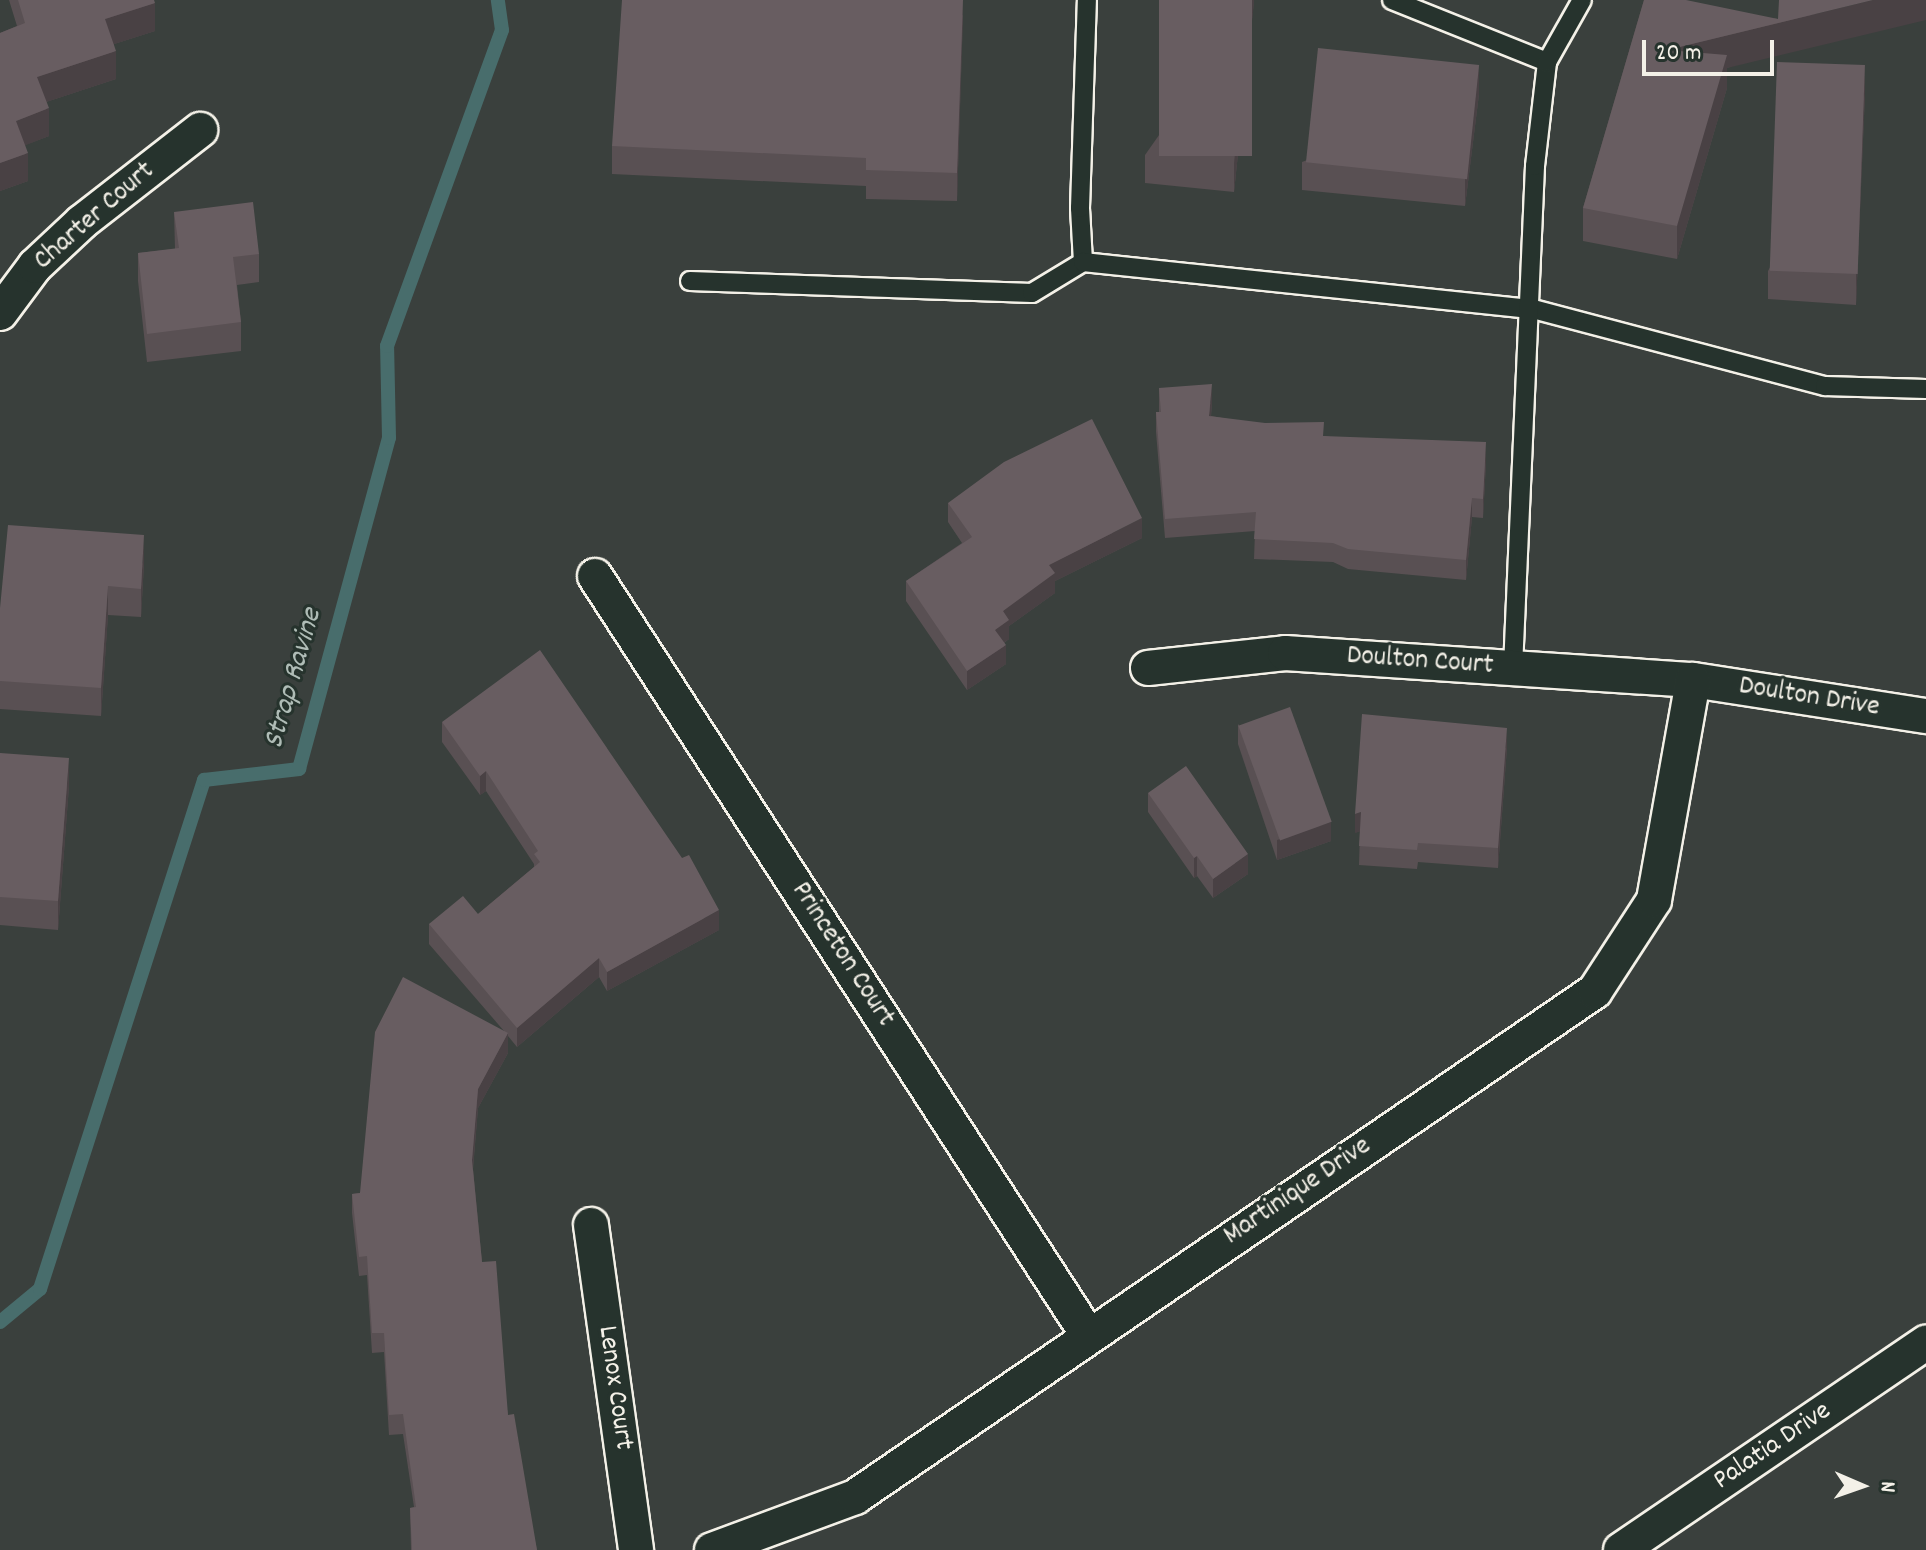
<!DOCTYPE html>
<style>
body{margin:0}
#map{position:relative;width:1926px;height:1550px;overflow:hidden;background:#3a403d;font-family:Dekko,sans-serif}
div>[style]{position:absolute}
.stream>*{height:14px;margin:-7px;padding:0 7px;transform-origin:7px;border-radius:7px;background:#486d6c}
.roads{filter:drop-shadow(2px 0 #f4f1e8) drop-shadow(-2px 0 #f4f1e8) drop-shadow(0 2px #f4f1e8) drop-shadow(0 -2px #f4f1e8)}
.service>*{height:18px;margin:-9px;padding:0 9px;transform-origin:9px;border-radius:9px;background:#26332d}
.minor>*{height:34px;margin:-17px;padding:0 17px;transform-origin:17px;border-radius:17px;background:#26332d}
.wall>*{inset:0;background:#595053}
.shaded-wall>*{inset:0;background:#494144}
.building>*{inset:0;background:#685d61;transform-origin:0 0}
span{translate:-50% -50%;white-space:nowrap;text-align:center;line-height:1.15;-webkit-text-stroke:6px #26332d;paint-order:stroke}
.street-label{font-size:28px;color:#f4f1e8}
.water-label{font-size:30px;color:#afbcb6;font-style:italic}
.north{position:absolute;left:1822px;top:1446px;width:80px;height:80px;-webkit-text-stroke:6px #26332d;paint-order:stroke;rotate:92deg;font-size:22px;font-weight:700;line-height:32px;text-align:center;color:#f4f1e8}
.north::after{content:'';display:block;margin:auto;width:28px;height:36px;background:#f4f1e8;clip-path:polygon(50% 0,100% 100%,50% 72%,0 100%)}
.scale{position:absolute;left:1642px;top:40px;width:132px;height:36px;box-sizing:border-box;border:4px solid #f4f1e8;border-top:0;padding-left:10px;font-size:24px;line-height:28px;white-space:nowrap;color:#f4f1e8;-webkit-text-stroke:6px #26332d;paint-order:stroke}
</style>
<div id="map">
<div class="stream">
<div style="left:0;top:1322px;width:52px;rotate:-39.5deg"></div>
<div style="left:40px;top:1289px;width:535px;rotate:-72.14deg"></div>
<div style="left:204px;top:780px;width:96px;rotate:-6.6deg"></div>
<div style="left:299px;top:769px;width:343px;rotate:-74.8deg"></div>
<div style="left:389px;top:438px;width:92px;rotate:-91.2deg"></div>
<div style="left:387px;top:346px;width:336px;rotate:-70deg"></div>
<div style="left:502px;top:30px;width:30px;rotate:-98deg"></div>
</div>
<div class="roads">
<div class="service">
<div style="left:1392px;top:0;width:167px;rotate:21.8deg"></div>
<div style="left:1083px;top:262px;width:54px;rotate:-93.2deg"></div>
<div style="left:1080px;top:208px;width:208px;rotate:-88.1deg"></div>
<div style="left:690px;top:281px;width:342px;rotate:2deg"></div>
<div style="left:1032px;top:293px;width:60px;rotate:-31.3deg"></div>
<div style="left:1083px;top:262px;width:452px;rotate:6deg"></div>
<div style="left:1533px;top:309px;width:302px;rotate:14.8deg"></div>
<div style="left:1825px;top:386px;width:101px;rotate:1.7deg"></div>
<div style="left:1513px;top:668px;width:502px;rotate:-87.49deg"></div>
<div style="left:1535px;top:166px;width:105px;rotate:-83.4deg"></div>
<div style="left:1547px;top:62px;width:71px;rotate:-60.6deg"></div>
</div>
<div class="minor">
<div style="left:0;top:313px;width:59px;rotate:-53.3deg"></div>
<div style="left:35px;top:266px;width:64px;rotate:-43.1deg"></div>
<div style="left:82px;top:222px;width:150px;rotate:-37.9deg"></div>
<div style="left:595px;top:576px;width:905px;rotate:56.99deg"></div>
<div style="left:1148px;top:668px;width:138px;rotate:-6.2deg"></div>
<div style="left:1285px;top:653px;width:409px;rotate:3.8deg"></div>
<div style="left:1693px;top:680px;width:236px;rotate:8.8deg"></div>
<div style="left:591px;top:1225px;width:328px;rotate:82.1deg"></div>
<div style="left:712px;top:1550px;width:153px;rotate:-20.3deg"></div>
<div style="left:855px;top:1497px;width:896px;rotate:-34.36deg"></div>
<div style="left:1595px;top:991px;width:108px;rotate:-57deg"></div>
<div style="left:1654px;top:900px;width:223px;rotate:-79.9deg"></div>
<div style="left:1621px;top:1550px;width:369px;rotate:-34.2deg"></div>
</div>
</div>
<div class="wall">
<div style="clip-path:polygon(9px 0,154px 0,155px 31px,114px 44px,116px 79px,46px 102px,49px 136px,25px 145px,28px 181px,0 191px,0 33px,17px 26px)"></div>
<div style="clip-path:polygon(1254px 0,1234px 192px,1145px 183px,1145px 155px)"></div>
<div style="clip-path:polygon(1644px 0,1778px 19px,1926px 0,1727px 68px,1727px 88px,1677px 259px,1583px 241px,1583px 208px)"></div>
<div style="clip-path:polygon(963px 15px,957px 201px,866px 199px,866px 186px,612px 174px,612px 146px)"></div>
<div style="clip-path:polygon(1865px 93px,1856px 305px,1768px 299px,1768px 271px)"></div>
<div style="clip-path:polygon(1479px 94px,1465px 206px,1302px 190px,1302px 162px)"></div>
<div style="clip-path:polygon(174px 212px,259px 254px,259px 282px,237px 285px,241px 322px,241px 351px,147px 362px,138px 281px,138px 253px,175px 249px)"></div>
<div style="clip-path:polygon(1159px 388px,1212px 403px,1211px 416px,1324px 436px,1486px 462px,1483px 518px,1472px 517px,1466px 580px,1348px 569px,1333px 562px,1254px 559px,1255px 531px,1165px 538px,1156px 432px,1156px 412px,1159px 412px)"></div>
<div style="clip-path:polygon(948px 503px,1142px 538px,1055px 581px,1055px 593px,1009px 626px,1009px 639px,1004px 643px,1006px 664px,967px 690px,906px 601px,906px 581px,962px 543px,948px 522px)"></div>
<div style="clip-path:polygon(144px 563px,141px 617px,108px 615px,101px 716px,0 709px,0 608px)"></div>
<div style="clip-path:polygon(442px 722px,719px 930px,607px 991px,599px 977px,517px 1047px,508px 1036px,508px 1053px,478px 1108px,473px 1169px,482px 1262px,508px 1415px,537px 1550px,411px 1550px,410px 1508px,414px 1507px,403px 1434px,389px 1435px,384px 1352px,372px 1353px,367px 1275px,359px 1276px,352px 1213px,352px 1194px,360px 1193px,504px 1031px,429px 944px,429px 924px,478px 914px,534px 867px,534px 864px,486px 791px,480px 795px,442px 742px)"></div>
<div style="clip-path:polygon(1238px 724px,1331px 841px,1277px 860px,1238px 744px)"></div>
<div style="clip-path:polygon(1507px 747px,1498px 868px,1418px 862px,1417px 869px,1359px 865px,1360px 831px,1355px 833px)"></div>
<div style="clip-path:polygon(0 753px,69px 786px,58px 930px,0 925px)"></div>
<div style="clip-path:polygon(1148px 793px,1248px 874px,1213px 898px,1197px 876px,1194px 878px,1148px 812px)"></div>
</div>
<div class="shaded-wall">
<div style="clip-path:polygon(963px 0,963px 15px,957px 201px,957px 173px)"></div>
<div style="clip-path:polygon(1252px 0,1254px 0,1254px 3px,1234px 192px,1234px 163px)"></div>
<div style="clip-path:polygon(1873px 0,1926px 0,1926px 20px,1727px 68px,1727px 88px,1677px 259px,1677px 226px,1667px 50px)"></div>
<div style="clip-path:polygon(155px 3px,155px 31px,105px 47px,105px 19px)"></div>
<div style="clip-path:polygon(116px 51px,116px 79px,37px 105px,37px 77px)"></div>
<div style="clip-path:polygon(1865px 65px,1865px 93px,1856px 305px,1856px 276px)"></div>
<div style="clip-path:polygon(1479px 66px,1479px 94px,1465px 206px,1465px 178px)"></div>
<div style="clip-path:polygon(49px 108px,49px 136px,16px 149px,16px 121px)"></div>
<div style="clip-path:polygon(28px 153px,28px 181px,0 191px,0 163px)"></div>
<div style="clip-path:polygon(1212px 384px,1212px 403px,1209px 435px,1209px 416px)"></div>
<div style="clip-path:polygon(1486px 442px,1486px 462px,1483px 518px,1483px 499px)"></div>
<div style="clip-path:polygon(1472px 498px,1472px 517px,1466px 580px,1466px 560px)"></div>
<div style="clip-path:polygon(1142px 518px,1142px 538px,1055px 581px,1055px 593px,1009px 626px,1009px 639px,995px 649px,995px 630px,1003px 611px,1049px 565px)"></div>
<div style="clip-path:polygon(144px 535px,144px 563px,141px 617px,141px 589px)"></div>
<div style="clip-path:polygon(108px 586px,108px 615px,101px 716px,101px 688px)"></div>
<div style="clip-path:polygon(1006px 645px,1006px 664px,967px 690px,967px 671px)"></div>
<div style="clip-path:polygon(1507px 728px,1507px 747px,1498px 868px,1498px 848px)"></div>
<div style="clip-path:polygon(69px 758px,69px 786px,58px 930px,58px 901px)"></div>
<div style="clip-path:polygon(486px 771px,486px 791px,480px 795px,480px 776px)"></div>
<div style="clip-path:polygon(1361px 812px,1361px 831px,1355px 833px,1355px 814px)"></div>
<div style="clip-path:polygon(1331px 822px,1331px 841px,1277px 860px,1277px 840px)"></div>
<div style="clip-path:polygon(1248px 854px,1248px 874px,1213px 898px,1213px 879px)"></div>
<div style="clip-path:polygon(1197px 856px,1197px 876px,1194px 878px,1194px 858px)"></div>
<div style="clip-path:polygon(719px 910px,719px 930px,607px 991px,607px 972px)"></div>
<div style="clip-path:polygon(599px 958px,599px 977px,517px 1047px,517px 1028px)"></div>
<div style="clip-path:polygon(508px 1033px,508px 1053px,478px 1108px,472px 1179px,472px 1160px,478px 1089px)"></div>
</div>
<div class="building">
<div style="clip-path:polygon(18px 0,154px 0,155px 3px,105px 19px,116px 51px,37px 77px,49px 108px,16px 121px,28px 153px,0 163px,0 33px,25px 23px)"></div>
<div style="clip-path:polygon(622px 0,963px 0,957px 173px,866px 170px,866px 158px,612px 146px)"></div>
<div style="left:1159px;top:0;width:93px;height:156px"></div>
<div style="clip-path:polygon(1644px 0,1686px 0,1778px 19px,1779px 0,1873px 0,1667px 50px,1727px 55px,1677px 226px,1583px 208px)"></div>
<div style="left:1318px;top:48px;width:162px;height:115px;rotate:6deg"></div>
<div style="left:1777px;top:62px;width:88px;height:209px;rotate:2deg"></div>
<div style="clip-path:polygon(253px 202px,259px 254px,233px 257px,241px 322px,147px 334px,138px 253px,179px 248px,174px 212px)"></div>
<div style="clip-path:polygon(1212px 384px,1209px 416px,1265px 423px,1324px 422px,1323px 436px,1486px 442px,1483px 499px,1472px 498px,1466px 560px,1348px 549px,1333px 543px,1254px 539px,1256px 512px,1165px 519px,1156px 412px,1161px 412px,1159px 388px)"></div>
<div style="clip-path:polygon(1092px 419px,1142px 518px,1049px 565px,1055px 573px,1003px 611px,1009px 620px,995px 630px,1006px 645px,967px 671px,906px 581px,972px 537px,948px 503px,1004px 462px)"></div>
<div style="clip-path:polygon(8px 525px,144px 535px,141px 589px,108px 586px,101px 688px,0 681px,0 608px)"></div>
<div style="clip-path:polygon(540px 650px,682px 858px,689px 855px,719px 910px,607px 972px,599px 958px,517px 1028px,429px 924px,463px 896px,478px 914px,540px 862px,534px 854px,538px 851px,486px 771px,480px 776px,442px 722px)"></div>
<div style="left:1290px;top:707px;width:122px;height:55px;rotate:70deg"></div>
<div style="clip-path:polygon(1362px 714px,1507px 728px,1498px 848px,1418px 843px,1417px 850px,1359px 846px,1361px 812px,1355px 814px)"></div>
<div style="clip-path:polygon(0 753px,69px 758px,58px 901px,0 897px)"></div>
<div style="clip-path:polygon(1186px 766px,1248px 854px,1213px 879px,1197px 856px,1194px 858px,1148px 793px)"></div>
<div style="clip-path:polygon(403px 977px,508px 1033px,478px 1089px,472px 1160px,482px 1262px,496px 1261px,508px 1415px,514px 1414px,537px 1550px,412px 1550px,410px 1508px,416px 1507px,403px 1414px,389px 1415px,384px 1333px,372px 1333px,367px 1256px,359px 1257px,352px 1194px,360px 1193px,375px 1032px)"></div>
</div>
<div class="street-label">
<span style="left:95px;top:217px;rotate:-41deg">Charter Court</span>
<span style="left:1420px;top:662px;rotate:4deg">Doulton Court</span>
<span style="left:1809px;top:698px;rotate:9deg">Doulton Drive</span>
<span style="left:842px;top:955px;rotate:57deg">Princeton Court</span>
<span style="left:1298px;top:1192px;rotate:-34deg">Martinique Drive</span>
<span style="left:614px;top:1388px;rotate:82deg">Lenox Court</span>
<span style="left:1773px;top:1447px;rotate:-34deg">Palatia Drive</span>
</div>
<div class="water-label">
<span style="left:295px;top:679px;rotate:-74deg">Strap Ravine</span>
</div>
<div class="north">N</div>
<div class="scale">20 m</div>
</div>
